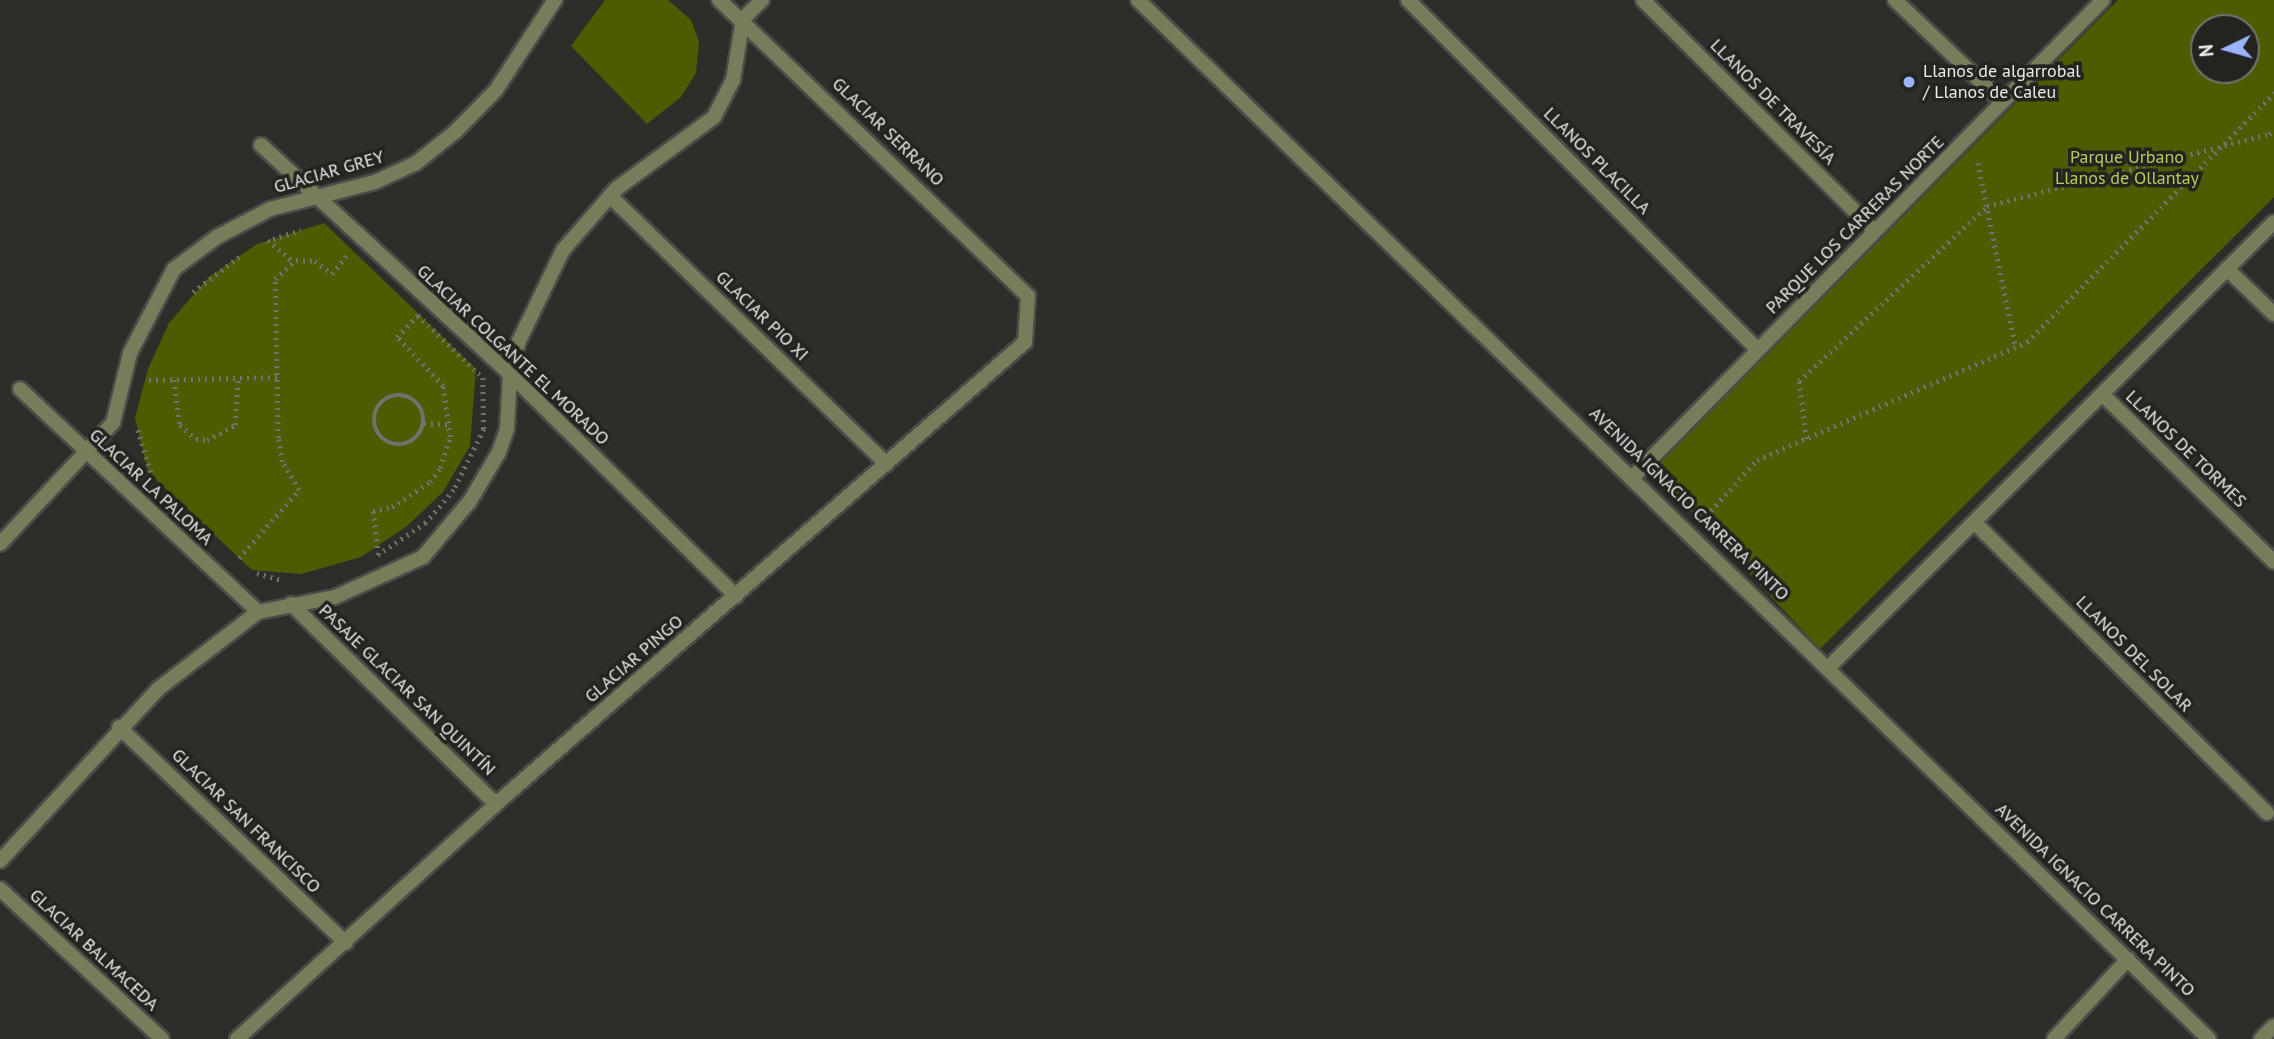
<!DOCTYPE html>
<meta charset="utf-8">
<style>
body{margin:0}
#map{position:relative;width:2274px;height:1039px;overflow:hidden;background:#2d2e29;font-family:"PT Sans",sans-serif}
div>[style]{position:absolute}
.green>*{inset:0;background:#4e5b00}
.path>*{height:4.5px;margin-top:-2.25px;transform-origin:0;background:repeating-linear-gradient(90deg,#71726e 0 2px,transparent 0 7px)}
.path>.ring{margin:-2.25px;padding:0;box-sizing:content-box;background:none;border:4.5px solid #71726e;border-radius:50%}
.roads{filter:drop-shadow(2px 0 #4b4c48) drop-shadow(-2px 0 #4b4c48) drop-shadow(0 2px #4b4c48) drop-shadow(0 -2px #4b4c48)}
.service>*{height:14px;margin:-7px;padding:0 7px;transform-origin:7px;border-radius:7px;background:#757d5b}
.minor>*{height:14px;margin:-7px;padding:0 7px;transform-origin:7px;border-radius:7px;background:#757d5b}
.dots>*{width:19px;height:19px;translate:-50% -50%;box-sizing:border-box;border:4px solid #232420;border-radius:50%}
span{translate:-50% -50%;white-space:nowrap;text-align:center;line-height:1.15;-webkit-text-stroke:7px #232420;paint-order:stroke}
.poi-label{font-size:18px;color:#eaebe8}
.left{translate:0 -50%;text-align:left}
.street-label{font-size:18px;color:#eaebe8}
.park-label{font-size:18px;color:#b5cc5a}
.north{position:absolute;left:2190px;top:14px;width:70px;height:70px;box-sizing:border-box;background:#232420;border:2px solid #737470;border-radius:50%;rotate:265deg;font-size:19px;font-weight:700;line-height:28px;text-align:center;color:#eaebe8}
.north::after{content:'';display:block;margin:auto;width:24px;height:32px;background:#9bb4fd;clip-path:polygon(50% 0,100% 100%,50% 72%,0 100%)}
</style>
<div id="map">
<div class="green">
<div style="clip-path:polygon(605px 0,668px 0,691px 20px,699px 41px,696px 73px,681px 97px,647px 124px,571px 46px)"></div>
<div style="clip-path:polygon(evenodd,2118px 0,2274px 0,2274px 197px,1820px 649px,1652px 470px,2118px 0,2246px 28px,2246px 70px,2204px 70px,2204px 28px,2246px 28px)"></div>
<div style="clip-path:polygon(324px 223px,476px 369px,470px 446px,443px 492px,407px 526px,361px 557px,301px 574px,252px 570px,148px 472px,135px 418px,148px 369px,169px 323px,209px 277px,257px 244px)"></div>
</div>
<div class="path">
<div style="left:1978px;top:163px;width:189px;rotate:78.4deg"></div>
<div style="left:273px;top:239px;width:29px;rotate:-18deg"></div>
<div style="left:268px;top:240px;width:33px;rotate:41deg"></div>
<div style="left:193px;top:292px;width:58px;rotate:-37.3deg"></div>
<div style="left:418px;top:315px;width:91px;rotate:44.1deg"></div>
<div style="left:483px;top:378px;width:51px;rotate:88.9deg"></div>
<div style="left:484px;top:429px;width:68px;rotate:116.2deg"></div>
<div style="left:454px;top:490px;width:43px;rotate:130.3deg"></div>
<div style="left:426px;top:523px;width:58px;rotate:146.3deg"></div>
<div style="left:378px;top:555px;width:44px;rotate:-96.5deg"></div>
<div style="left:373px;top:511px;width:19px;rotate:-12deg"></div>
<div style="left:392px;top:507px;width:45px;rotate:-33.3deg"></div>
<div style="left:430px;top:482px;width:17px;rotate:-54deg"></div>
<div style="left:440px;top:468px;width:33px;rotate:-72deg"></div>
<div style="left:450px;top:437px;width:51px;rotate:-97.8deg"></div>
<div style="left:443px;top:386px;width:67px;rotate:-133.2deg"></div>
<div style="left:397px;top:337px;width:30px;rotate:-46deg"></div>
<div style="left:149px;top:380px;width:128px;rotate:-1.3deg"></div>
<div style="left:174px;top:380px;width:45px;rotate:82.4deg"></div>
<div style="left:180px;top:425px;width:21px;rotate:41deg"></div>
<div style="left:196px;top:439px;width:11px;rotate:5deg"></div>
<div style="left:207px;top:440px;width:32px;rotate:-28deg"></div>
<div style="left:235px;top:425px;width:47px;rotate:-86.3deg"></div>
<div class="ring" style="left:374px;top:395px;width:45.5px;height:45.5px"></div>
<div style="left:424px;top:423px;width:26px;rotate:4deg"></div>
<div style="left:138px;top:430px;width:47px;rotate:72.7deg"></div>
<div style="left:1806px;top:439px;width:58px;rotate:-96.9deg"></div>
<div style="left:1799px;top:381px;width:257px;rotate:-42.9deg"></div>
<div style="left:1987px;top:206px;width:291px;rotate:-14.3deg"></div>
<div style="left:2269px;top:134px;width:6px;rotate:-39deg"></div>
<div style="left:1706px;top:516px;width:76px;rotate:-47.7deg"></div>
<div style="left:1757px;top:460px;width:295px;rotate:-23.6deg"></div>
<div style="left:2027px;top:342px;width:351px;rotate:-45.2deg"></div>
<div style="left:239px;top:558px;width:91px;rotate:-48.6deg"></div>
<div style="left:299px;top:490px;width:33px;rotate:-121deg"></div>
<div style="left:282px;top:462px;width:24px;rotate:-99deg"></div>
<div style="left:278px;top:438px;width:159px;rotate:-91.1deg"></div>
<div style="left:275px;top:279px;width:28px;rotate:-42deg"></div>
<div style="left:296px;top:260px;width:19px;rotate:3deg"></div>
<div style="left:315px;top:261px;width:21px;rotate:37deg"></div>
<div style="left:332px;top:274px;width:23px;rotate:-52deg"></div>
<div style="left:257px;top:573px;width:25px;rotate:16deg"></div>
</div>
<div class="roads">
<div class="service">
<div style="left:2054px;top:1039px;width:109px;rotate:-47.2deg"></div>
</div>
<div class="minor">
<div style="left:1138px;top:0;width:1492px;rotate:44.13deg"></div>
<div style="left:1408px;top:0;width:495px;rotate:45deg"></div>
<div style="left:1643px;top:0;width:327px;rotate:44.9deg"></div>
<div style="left:1895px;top:0;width:148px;rotate:43.6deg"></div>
<div style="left:261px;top:145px;width:338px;rotate:42.6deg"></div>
<div style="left:510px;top:374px;width:317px;rotate:44.5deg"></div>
<div style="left:610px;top:196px;width:385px;rotate:44.1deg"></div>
<div style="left:2227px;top:269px;width:65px;rotate:43.8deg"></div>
<div style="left:20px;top:389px;width:326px;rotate:43.1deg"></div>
<div style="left:2102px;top:394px;width:240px;rotate:44.3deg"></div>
<div style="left:1634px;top:476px;width:668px;rotate:-45.42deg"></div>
<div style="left:1974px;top:522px;width:413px;rotate:44.8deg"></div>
<div style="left:0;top:544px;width:166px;rotate:-47deg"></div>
<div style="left:113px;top:423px;width:72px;rotate:-76.3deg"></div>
<div style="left:130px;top:353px;width:95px;rotate:-62.4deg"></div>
<div style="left:174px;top:269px;width:54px;rotate:-36.7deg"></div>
<div style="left:217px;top:237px;width:60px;rotate:-27.8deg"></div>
<div style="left:270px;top:209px;width:108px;rotate:-14.4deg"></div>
<div style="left:375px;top:182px;width:45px;rotate:-24.9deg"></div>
<div style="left:416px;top:163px;width:50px;rotate:-38.5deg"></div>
<div style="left:455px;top:132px;width:59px;rotate:-45.7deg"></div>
<div style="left:496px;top:90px;width:108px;rotate:-56.8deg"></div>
<div style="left:291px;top:604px;width:286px;rotate:44.3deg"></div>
<div style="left:1829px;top:667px;width:629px;rotate:-45deg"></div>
<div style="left:119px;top:727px;width:313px;rotate:43.6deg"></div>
<div style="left:0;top:861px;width:234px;rotate:-47.4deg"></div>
<div style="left:158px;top:689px;width:126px;rotate:-37.6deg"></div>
<div style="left:258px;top:612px;width:78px;rotate:-11deg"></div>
<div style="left:335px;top:597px;width:97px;rotate:-24.4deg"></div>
<div style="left:423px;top:557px;width:73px;rotate:-50deg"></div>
<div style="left:470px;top:501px;width:57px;rotate:-59.4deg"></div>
<div style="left:499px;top:452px;width:24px;rotate:-71deg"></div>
<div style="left:507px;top:429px;width:55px;rotate:-86.9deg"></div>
<div style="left:510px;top:374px;width:34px;rotate:-75deg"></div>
<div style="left:519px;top:341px;width:101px;rotate:-64.2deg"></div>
<div style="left:563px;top:250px;width:81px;rotate:-49deg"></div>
<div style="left:616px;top:189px;width:122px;rotate:-36.3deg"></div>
<div style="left:714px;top:117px;width:42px;rotate:-62.8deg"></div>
<div style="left:733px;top:80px;width:62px;rotate:-80.7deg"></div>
<div style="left:743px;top:19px;width:27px;rotate:-45deg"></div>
<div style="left:0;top:889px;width:221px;rotate:42.8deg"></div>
<div style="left:237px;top:1039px;width:350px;rotate:-42.2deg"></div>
<div style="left:496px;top:804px;width:702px;rotate:-41.13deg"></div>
<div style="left:1025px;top:342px;width:46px;rotate:-86.3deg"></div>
<div style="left:1028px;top:296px;width:428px;rotate:-136.2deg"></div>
<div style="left:2261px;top:1039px;width:18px;rotate:-45deg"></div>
</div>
</div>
<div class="dots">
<div style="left:1909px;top:82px;background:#9bb4fd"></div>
</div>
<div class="poi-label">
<span class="left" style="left:1923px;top:82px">Llanos de algarrobal<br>/ Llanos de Caleu</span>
</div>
<div class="street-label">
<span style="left:1773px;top:102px;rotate:45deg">LLANOS DE TRAVESÍA</span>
<span style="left:888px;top:132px;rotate:44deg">GLACIAR SERRANO</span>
<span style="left:1597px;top:161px;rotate:45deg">LLANOS PLACILLA</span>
<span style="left:329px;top:172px;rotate:-16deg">GLACIAR GREY</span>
<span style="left:1855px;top:225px;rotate:-45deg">PARQUE LOS CARRERAS NORTE</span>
<span style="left:762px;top:316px;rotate:44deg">GLACIAR PIO XI</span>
<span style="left:513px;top:355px;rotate:43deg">GLACIAR COLGANTE EL MORADO</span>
<span style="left:2186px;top:449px;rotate:44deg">LLANOS DE TORMES</span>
<span style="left:151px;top:487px;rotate:43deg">GLACIAR LA PALOMA</span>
<span style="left:1689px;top:504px;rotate:44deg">AVENIDA IGNACIO CARRERA PINTO</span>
<span style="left:2134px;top:654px;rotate:45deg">LLANOS DEL SOLAR</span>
<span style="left:634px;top:659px;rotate:-41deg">GLACIAR PINGO</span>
<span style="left:407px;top:690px;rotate:44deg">PASAJE GLACIAR SAN QUINTÍN</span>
<span style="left:246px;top:821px;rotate:44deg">GLACIAR SAN FRANCISCO</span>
<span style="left:2095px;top:900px;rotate:44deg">AVENIDA IGNACIO CARRERA PINTO</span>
<span style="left:94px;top:950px;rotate:43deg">GLACIAR BALMACEDA</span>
</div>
<div class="park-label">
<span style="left:2127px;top:168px">Parque Urbano<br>Llanos de Ollantay</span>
</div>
<div class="north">N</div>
</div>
